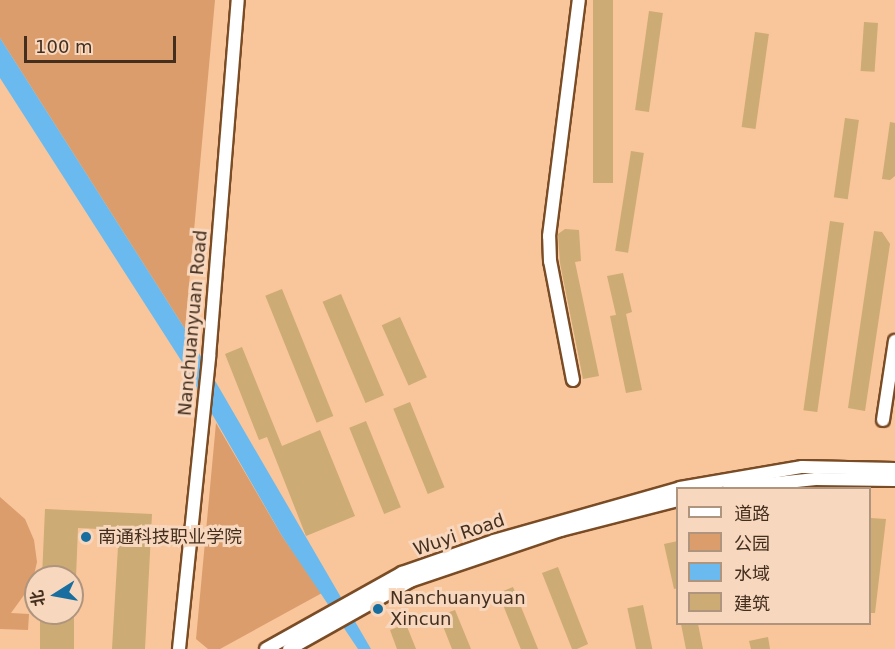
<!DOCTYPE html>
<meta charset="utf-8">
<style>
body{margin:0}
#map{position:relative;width:895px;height:649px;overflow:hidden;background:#f9c59b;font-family:"DejaVu Sans","Noto Sans SC",sans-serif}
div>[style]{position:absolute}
.green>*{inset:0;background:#db9d6b}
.water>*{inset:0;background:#6bbaef}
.building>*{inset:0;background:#ccab74;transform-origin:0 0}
.roads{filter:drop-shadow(2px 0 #7a4c25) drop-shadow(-2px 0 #7a4c25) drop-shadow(0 2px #7a4c25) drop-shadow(0 -2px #7a4c25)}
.secondary>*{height:12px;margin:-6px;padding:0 6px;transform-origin:6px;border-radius:6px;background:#fff}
.dots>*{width:16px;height:16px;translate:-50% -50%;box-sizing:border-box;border:3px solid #f7d7be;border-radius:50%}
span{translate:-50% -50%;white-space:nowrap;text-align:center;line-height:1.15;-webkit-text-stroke:6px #f7d7be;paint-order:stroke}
.street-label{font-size:18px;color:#442f1f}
.poi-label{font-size:18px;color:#442f1f}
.left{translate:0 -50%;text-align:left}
.legend{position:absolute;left:676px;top:487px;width:195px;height:138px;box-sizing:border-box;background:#f7d7be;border:2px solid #af947e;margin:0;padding:8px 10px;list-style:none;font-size:18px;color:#442f1f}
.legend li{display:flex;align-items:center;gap:12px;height:30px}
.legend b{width:30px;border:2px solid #af947e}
.north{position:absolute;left:24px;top:565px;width:60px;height:60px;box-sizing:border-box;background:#f7d7be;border:2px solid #af947e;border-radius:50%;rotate:259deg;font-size:16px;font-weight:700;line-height:24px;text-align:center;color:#442f1f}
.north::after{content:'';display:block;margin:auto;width:21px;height:27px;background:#186e9e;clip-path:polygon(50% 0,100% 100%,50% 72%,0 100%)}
.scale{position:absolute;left:24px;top:36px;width:152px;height:27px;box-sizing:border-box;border:3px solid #442f1f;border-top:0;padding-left:8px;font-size:18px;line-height:21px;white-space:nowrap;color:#442f1f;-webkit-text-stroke:4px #f7d7be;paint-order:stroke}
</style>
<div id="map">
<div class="green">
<div style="clip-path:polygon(0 0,215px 0,185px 329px,0 38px)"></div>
<div style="clip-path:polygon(216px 423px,282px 536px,322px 593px,220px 649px,208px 649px,196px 639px)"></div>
<div style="clip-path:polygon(0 497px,25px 519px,34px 540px,37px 562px,32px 584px,11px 613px,29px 614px,28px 630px,0 629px)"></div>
</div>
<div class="water">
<div style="clip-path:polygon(0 38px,185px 329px,371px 649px,358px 649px,282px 536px,184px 365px,0 78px)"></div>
</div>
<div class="building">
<div style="left:593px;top:0;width:20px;height:183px"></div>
<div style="left:649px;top:11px;width:14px;height:100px;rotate:8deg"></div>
<div style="left:864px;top:22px;width:14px;height:49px;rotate:4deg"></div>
<div style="left:755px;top:32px;width:14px;height:96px;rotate:8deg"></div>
<div style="left:845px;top:118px;width:14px;height:80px;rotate:8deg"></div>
<div style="clip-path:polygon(890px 122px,895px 123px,895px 176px,890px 180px,882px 179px)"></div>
<div style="left:631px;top:151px;width:13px;height:101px;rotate:9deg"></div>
<div style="left:830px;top:221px;width:14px;height:191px;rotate:8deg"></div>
<div style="clip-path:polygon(565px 229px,579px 230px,581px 261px,575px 262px,599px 376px,583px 379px,560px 263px,558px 234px)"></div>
<div style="clip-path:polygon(874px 231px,882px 232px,890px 244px,865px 411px,848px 408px)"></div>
<div style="clip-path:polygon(623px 273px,632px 312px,626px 314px,642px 390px,626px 393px,610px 316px,616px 315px,607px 276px)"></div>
<div style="left:282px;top:289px;width:137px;height:18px;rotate:68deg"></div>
<div style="left:341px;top:294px;width:110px;height:20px;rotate:67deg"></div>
<div style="left:400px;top:317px;width:66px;height:20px;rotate:66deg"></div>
<div style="clip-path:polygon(242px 347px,282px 446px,320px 430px,355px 516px,306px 536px,267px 437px,259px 440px,225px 354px)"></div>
<div style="left:410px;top:402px;width:92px;height:18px;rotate:68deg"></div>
<div style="left:366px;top:421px;width:93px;height:18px;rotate:68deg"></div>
<div style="clip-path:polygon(45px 509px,152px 514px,145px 649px,112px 649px,119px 530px,78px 528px,76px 577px,42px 577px)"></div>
<div style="clip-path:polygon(870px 518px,886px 519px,875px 613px,870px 613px)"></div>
<div style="clip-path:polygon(678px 541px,678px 588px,674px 589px,664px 544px)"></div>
<div style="clip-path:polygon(558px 567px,588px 644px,577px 649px,572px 649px,542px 573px)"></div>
<div style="left:513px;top:587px;width:67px;height:16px;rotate:68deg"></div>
<div style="left:643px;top:605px;width:45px;height:16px;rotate:78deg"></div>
<div style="clip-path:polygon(455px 610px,471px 649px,452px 649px,439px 616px)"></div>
<div style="left:40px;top:613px;width:34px;height:36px"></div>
<div style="clip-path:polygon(406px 624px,416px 649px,397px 649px,390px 630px)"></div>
<div style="clip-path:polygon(681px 624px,698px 624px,703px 649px,686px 649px)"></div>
<div style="clip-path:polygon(768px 637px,770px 649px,751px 649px,749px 641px)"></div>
</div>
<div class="roads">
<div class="secondary">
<div style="left:573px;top:380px;width:121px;rotate:-100.9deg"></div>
<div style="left:550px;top:261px;width:25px;rotate:-92deg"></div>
<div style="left:549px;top:236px;width:238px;rotate:-82.8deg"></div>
<div style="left:883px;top:420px;width:80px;rotate:-81.4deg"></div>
<div style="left:680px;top:488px;width:124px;rotate:-9.8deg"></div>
<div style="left:802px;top:467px;width:93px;rotate:1.2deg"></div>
<div style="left:729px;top:488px;width:87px;rotate:-5.9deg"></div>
<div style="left:816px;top:479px;width:79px;rotate:0.7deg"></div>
<div style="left:179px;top:649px;width:294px;rotate:-84.1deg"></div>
<div style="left:209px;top:357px;width:358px;rotate:-85.4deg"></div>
<div style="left:266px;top:649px;width:156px;rotate:-29.2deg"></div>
<div style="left:402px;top:573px;width:97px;rotate:-19.2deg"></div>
<div style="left:494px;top:541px;width:191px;rotate:-15.8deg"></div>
<div style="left:289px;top:649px;width:139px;rotate:-29.3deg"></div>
<div style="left:410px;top:581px;width:159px;rotate:-18.7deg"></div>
<div style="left:561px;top:530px;width:121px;rotate:-14.4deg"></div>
</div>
</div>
<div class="dots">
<div style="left:86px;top:537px;background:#186e9e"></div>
<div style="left:378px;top:609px;background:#186e9e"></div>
</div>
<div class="street-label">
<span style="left:193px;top:323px;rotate:-85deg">Nanchuanyuan Road</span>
<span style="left:459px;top:535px;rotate:-19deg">Wuyi Road</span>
</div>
<div class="poi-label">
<span class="left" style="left:98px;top:537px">南通科技职业学院</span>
<span class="left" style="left:390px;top:609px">Nanchuanyuan<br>Xincun</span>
</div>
<ul class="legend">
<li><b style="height:8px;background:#fff"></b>道路</li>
<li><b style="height:16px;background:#db9d6b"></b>公园</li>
<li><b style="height:16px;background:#6bbaef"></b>水域</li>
<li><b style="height:16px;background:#ccab74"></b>建筑</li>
</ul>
<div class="north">北</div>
<div class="scale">100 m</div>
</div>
